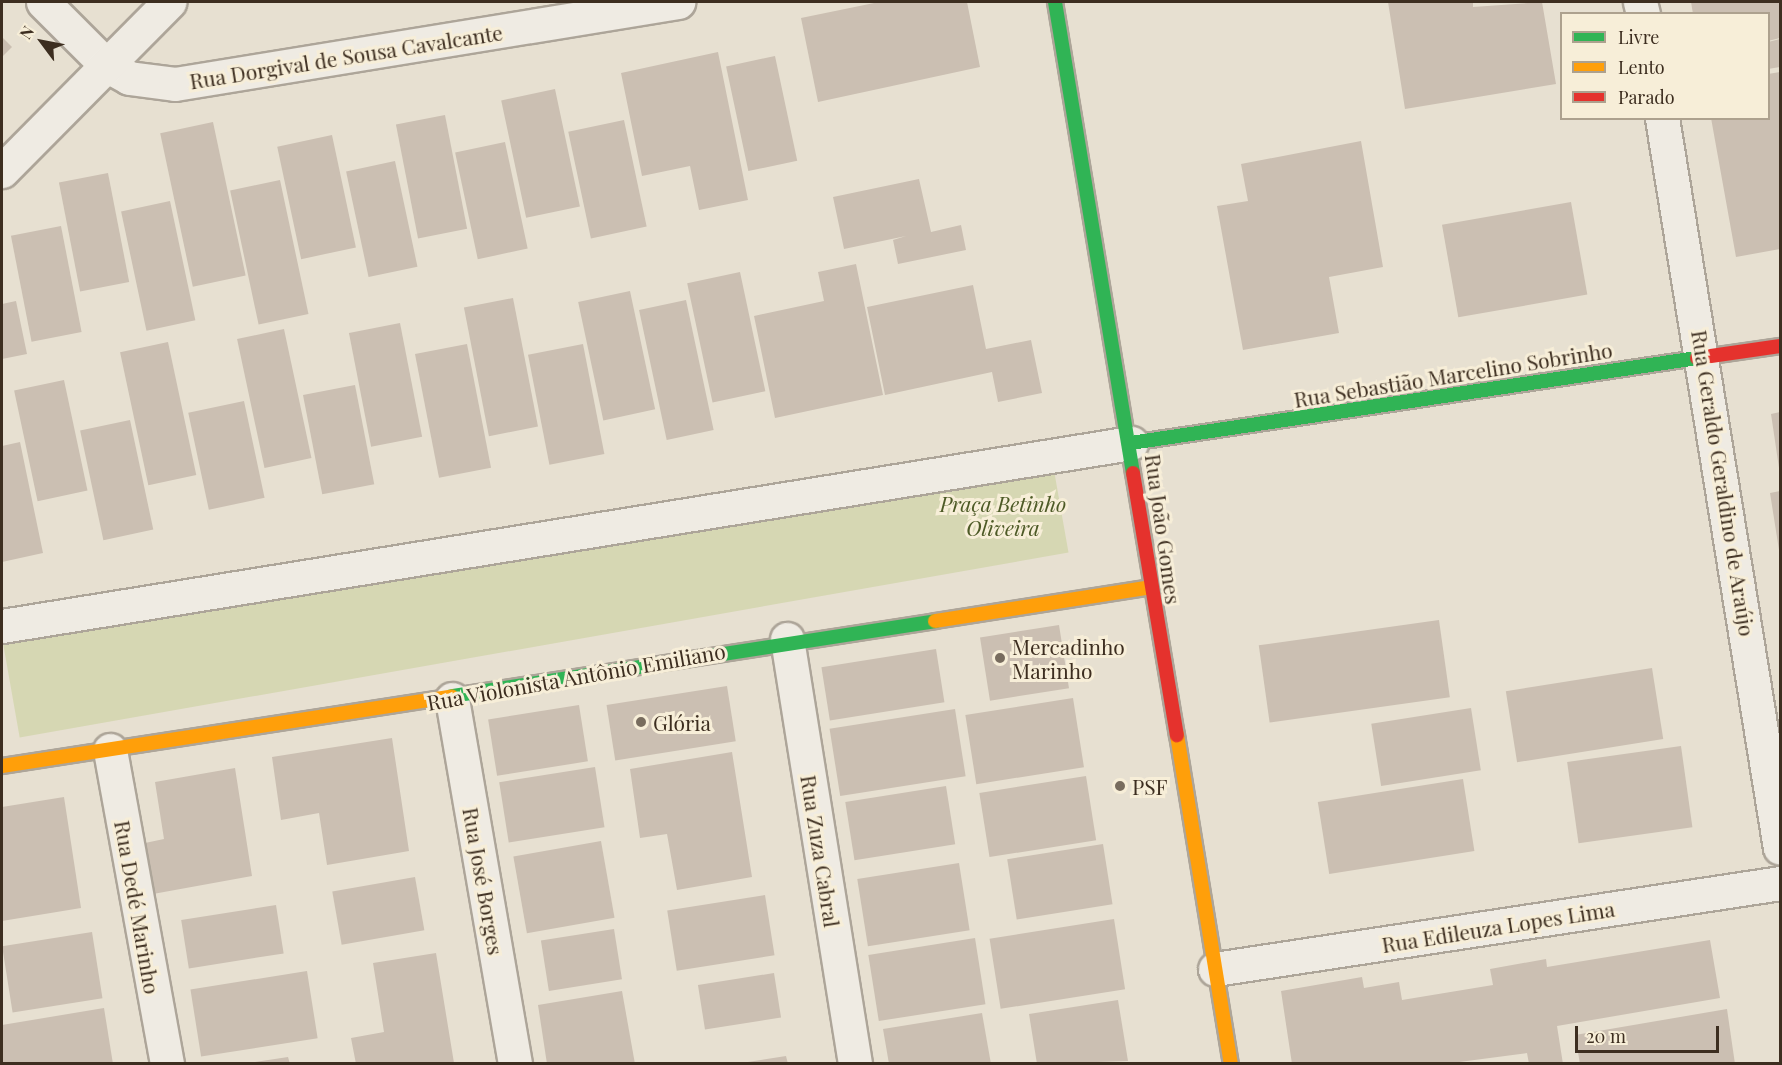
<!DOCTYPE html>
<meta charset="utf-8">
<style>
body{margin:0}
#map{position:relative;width:1782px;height:1065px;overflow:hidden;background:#e7e0d1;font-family:"Playfair Display",serif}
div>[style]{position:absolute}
.green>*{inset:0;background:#d6d7b3;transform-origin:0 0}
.building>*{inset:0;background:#cbbfb2;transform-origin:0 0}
.roads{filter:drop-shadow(2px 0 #ada599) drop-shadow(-2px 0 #ada599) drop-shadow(0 2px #ada599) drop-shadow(0 -2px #ada599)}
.street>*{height:33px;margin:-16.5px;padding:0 16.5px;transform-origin:16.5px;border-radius:16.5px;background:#efebe3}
.fast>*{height:14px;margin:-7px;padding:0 7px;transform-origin:7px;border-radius:7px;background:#30b455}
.slow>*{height:14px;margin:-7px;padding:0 7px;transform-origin:7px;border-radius:7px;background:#ff9f0a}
.jam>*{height:14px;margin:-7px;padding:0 7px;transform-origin:7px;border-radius:7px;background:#e5322d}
.dots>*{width:16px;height:16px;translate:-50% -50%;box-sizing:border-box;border:3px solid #f7eed8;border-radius:50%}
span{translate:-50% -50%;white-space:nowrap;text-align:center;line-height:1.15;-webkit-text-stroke:6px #f7eed8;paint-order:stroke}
.street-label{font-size:21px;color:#3d2e20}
.park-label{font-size:21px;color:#4d5a26;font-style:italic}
.poi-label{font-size:21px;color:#3d2e20}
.left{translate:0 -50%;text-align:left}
.frame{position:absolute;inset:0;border:3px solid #3d2e20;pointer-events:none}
.legend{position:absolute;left:1560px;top:12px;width:210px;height:108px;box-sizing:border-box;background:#f7eed8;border:2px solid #ada18e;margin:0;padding:8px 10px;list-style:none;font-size:18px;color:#3d2e20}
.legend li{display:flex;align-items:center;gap:12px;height:30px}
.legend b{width:30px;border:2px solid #ada18e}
.north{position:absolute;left:12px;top:12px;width:60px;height:60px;-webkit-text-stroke:4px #f7eed8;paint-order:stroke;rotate:302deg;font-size:16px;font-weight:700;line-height:24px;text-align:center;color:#3d2e20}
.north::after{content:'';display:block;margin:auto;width:21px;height:27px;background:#3d2e20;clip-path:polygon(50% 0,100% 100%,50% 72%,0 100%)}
.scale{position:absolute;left:1575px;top:1026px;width:144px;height:27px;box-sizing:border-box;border:3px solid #3d2e20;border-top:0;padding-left:8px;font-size:18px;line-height:21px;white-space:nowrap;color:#3d2e20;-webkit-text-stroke:4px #f7eed8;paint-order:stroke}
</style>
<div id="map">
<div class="green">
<div style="left:1052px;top:459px;width:95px;height:1065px;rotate:80deg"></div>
</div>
<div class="building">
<div style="clip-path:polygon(879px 2px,967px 2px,980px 67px,818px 102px,801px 18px)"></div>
<div style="clip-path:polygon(1388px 2px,1473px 2px,1473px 7px,1542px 2px,1556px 84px,1405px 109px)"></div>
<div style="clip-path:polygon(1691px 2px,1780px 2px,1780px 38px,1768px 41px,1768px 14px,1693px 14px)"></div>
<div style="clip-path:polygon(2px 37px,12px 47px,2px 57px)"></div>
<div style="clip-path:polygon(1780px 39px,1780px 67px,1768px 69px,1768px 42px)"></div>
<div style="clip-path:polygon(718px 52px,748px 200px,699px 210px,690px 166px,642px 176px,621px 73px)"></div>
<div style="left:775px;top:56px;width:107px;height:50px;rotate:78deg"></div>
<div style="clip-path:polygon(1780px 72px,1780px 249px,1736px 257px,1711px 118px,1768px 118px,1768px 74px)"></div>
<div style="left:555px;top:89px;width:120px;height:55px;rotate:78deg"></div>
<div style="left:445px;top:115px;width:116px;height:50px;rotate:79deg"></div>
<div style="left:624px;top:120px;width:109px;height:57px;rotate:78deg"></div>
<div style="left:213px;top:122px;width:157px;height:54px;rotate:78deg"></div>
<div style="left:332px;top:135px;width:115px;height:56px;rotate:78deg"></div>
<div style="clip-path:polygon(1361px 141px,1383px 267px,1329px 277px,1339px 333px,1243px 350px,1217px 206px,1248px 201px,1241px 164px)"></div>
<div style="left:505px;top:142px;width:109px;height:51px;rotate:78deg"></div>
<div style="left:395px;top:161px;width:108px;height:50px;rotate:78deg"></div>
<div style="left:108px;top:173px;width:111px;height:50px;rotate:79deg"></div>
<div style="clip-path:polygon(919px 179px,931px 232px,961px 225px,966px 250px,898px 264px,893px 240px,906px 236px,844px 249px,833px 197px)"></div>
<div style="left:280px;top:180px;width:137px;height:51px;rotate:78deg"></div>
<div style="left:170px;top:201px;width:122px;height:50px;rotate:78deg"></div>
<div style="left:1571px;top:202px;width:94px;height:131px;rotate:80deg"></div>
<div style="left:61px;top:226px;width:108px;height:51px;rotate:79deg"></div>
<div style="clip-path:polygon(856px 264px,883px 395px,775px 418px,754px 316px,824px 301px,818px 272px)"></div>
<div style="left:740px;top:272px;width:122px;height:54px;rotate:78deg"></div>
<div style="clip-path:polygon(973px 285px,986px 349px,1031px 340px,1042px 393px,998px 402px,992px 372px,885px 395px,867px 307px)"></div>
<div style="left:630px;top:291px;width:121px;height:53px;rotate:78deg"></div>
<div style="left:513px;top:298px;width:131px;height:50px;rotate:79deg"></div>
<div style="left:686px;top:300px;width:133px;height:48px;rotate:78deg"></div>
<div style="clip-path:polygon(16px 301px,27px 354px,2px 359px,2px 304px)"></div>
<div style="left:400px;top:323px;width:116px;height:52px;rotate:79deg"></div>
<div style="left:284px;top:329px;width:132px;height:48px;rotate:78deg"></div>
<div style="left:168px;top:342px;width:136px;height:49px;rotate:78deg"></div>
<div style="left:467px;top:344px;width:126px;height:53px;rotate:79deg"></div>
<div style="left:583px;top:344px;width:112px;height:56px;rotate:79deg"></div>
<div style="left:64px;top:380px;width:113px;height:51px;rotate:78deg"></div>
<div style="left:355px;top:385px;width:101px;height:53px;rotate:79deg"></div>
<div style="left:244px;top:401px;width:99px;height:57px;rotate:78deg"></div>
<div style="clip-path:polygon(1780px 412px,1780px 468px,1779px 468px,1771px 414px)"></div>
<div style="left:130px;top:420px;width:112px;height:51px;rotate:78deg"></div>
<div style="clip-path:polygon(20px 442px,43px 553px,2px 562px,2px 446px)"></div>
<div style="clip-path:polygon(1780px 491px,1780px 550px,1779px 550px,1770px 493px)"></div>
<div style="left:1439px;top:620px;width:78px;height:182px;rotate:82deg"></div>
<div style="left:1059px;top:625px;width:64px;height:80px;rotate:81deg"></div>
<div style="left:936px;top:649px;width:54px;height:116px;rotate:81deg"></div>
<div style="left:1652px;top:668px;width:72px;height:148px;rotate:81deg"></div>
<div style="left:727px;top:686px;width:56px;height:122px;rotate:81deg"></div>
<div style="left:1073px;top:698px;width:70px;height:109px;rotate:81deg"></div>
<div style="left:579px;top:705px;width:57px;height:92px;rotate:81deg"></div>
<div style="left:1471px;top:708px;width:63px;height:101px;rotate:81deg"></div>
<div style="left:955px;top:709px;width:68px;height:127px;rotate:81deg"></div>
<div style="clip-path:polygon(392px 738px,409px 851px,327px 865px,319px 813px,281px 820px,272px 757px)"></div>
<div style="left:1681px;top:746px;width:82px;height:115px;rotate:82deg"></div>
<div style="clip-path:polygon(732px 752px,752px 877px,677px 890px,667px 834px,640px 838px,630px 769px)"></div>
<div style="left:595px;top:767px;width:61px;height:97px;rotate:81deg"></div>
<div style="clip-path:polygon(235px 768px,252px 876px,153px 894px,145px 843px,164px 839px,155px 782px)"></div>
<div style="left:1086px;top:776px;width:65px;height:108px;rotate:81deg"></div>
<div style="left:1463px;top:779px;width:73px;height:147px;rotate:81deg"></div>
<div style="left:946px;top:786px;width:59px;height:102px;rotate:81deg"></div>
<div style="clip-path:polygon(64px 797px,81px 908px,2px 921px,2px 807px)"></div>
<div style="left:601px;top:841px;width:78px;height:89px;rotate:80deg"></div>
<div style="left:1103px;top:844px;width:61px;height:97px;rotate:81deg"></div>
<div style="left:959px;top:863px;width:68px;height:103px;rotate:81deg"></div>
<div style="left:415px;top:877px;width:54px;height:84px;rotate:80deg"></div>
<div style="left:765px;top:895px;width:61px;height:99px;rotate:81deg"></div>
<div style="left:276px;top:905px;width:49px;height:96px;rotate:81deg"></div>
<div style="left:1114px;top:919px;width:71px;height:126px;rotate:81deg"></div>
<div style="left:614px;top:929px;width:51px;height:74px;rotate:81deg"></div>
<div style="left:92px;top:932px;width:67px;height:91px;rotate:81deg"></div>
<div style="left:975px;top:938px;width:67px;height:108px;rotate:81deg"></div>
<div style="clip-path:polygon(1710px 940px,1720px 998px,1557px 1026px,1563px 1064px,1529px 1064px,1527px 1053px,1444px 1064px,1292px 1064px,1281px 991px,1362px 977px,1364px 988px,1399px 982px,1402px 1000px,1493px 985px,1490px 969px,1546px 959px,1547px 967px)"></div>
<div style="clip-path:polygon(436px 953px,454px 1063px,356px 1064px,351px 1038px,384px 1032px,373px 963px)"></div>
<div style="left:307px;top:971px;width:68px;height:118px;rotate:81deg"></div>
<div style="left:774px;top:973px;width:45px;height:77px;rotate:81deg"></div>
<div style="clip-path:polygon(622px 991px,635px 1064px,547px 1064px,538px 1005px)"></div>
<div style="clip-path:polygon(1118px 1000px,1128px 1061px,1037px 1064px,1029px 1014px)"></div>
<div style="clip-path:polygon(104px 1008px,113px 1064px,2px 1064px,2px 1025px)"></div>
<div style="clip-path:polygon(1727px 1009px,1735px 1064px,1580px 1064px,1575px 1035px)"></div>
<div style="clip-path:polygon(982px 1013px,991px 1064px,889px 1064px,883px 1029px)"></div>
<div style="clip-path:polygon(786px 1056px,788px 1064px,748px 1064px,748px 1062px)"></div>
<div style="clip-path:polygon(288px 1057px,290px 1064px,255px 1064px,255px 1062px)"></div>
</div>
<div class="roads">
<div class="street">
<div style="left:43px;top:2px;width:89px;rotate:45deg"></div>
<div style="left:106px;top:65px;width:26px;rotate:29deg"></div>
<div style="left:129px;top:78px;width:46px;rotate:7.4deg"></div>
<div style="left:175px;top:84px;width:510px;rotate:-9.26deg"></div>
<div style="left:1640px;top:2px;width:12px;rotate:76deg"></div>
<div style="left:1662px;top:118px;width:739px;rotate:80.82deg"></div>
<div style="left:2px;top:171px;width:238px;rotate:-45.3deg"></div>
<div style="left:2px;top:626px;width:1144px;rotate:-9.21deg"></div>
<div style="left:787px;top:639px;width:430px;rotate:80.9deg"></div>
<div style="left:452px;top:699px;width:370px;rotate:80.2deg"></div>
<div style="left:110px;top:750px;width:319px;rotate:79.7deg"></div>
<div style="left:1215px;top:969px;width:572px;rotate:-8.65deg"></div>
</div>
<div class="fast">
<div style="left:1055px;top:2px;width:477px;rotate:80.6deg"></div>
<div style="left:1131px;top:443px;width:572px;rotate:-8.54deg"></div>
<div style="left:452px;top:696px;width:489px;rotate:-8.8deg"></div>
</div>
<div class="slow">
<div style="left:935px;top:621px;width:219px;rotate:-8.9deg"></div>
<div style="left:1177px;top:735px;width:333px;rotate:80.7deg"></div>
<div style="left:2px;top:766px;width:455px;rotate:-8.8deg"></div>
</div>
<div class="jam">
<div style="left:1697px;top:358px;width:84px;rotate:-8.2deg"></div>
<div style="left:1133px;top:473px;width:266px;rotate:80.5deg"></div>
</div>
</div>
<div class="dots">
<div style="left:1000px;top:658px;background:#786c5e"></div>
<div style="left:641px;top:722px;background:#786c5e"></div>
<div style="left:1120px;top:786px;background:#786c5e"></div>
</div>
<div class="street-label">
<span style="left:346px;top:56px;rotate:-9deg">Rua Dorgival de Sousa Cavalcante</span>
<span style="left:1453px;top:374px;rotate:-9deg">Rua Sebastião Marcelino Sobrinho</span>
<span style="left:1724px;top:483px;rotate:81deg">Rua Geraldo Geraldino de Araújo</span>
<span style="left:1164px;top:529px;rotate:82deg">Rua João Gomes</span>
<span style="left:576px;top:676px;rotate:-10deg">Rua Violonista Antônio Emiliano</span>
<span style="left:821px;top:851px;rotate:81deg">Rua Zuza Cabral</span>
<span style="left:484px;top:881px;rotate:80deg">Rua José Borges</span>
<span style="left:138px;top:907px;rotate:80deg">Rua Dedé Marinho</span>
<span style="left:1498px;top:926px;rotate:-9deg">Rua Edileuza Lopes Lima</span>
</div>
<div class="park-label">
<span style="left:1003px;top:515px">Praça Betinho<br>Oliveira</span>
</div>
<div class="poi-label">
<span class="left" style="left:1012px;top:658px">Mercadinho<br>Marinho</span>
<span class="left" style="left:653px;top:722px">Glória</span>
<span class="left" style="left:1132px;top:786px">PSF</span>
</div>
<div class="frame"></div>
<ul class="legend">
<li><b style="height:8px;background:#30b455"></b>Livre</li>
<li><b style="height:8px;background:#ff9f0a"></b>Lento</li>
<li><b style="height:8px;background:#e5322d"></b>Parado</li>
</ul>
<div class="north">N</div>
<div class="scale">20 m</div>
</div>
